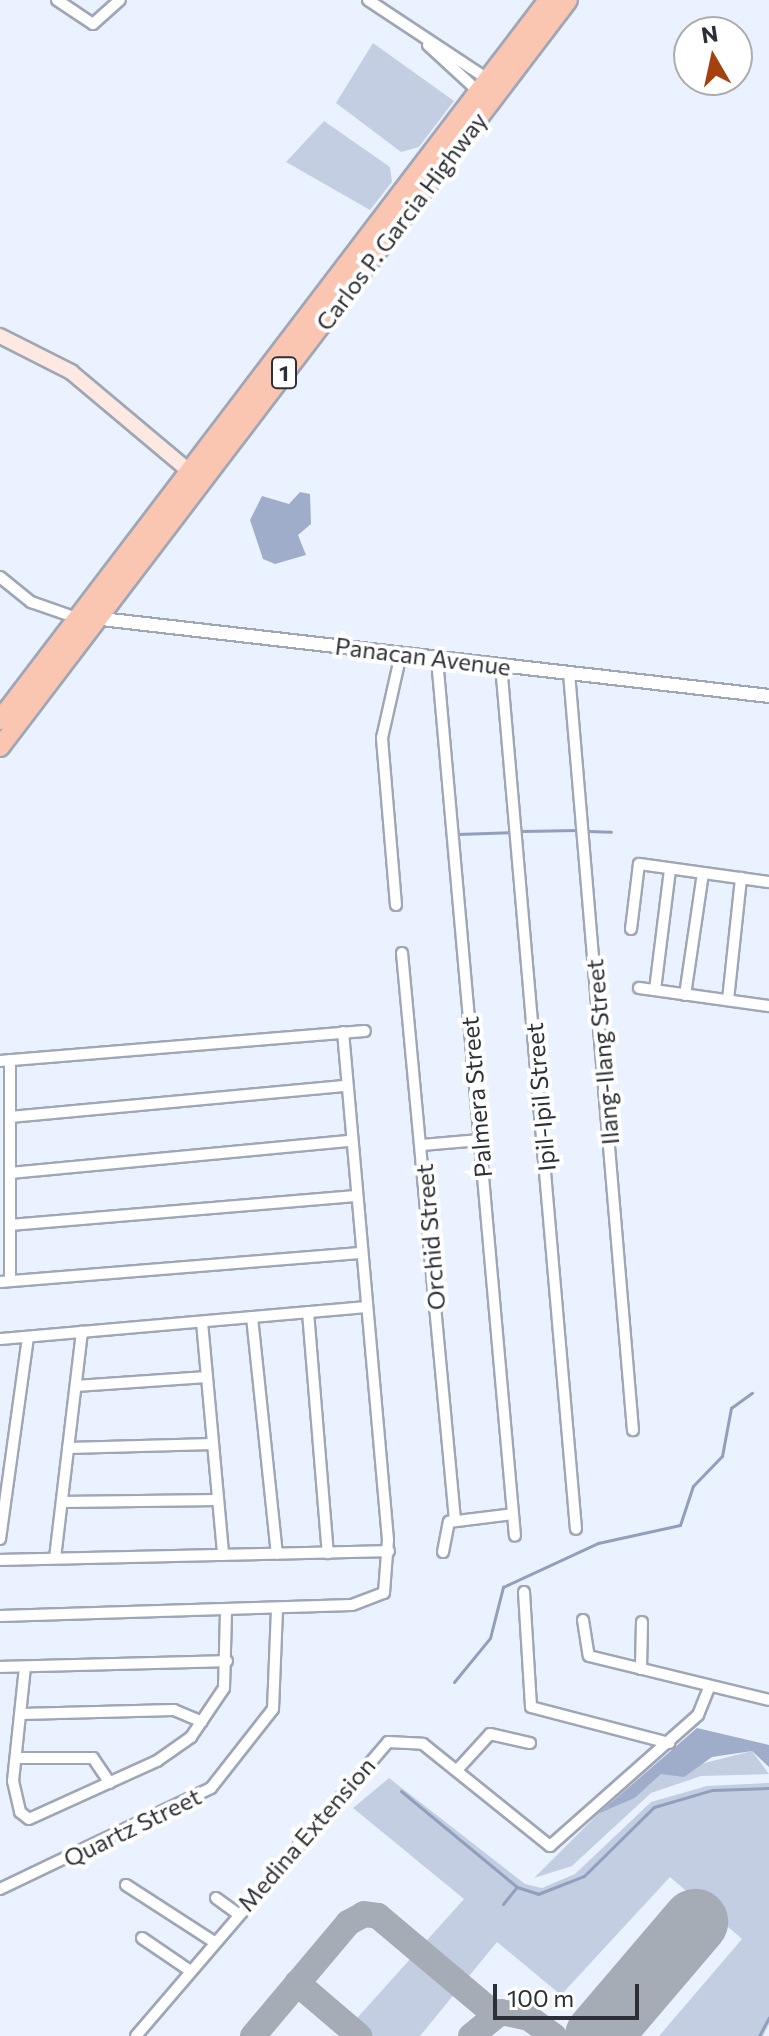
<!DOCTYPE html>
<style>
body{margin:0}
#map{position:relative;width:769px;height:2036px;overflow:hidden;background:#ebf2ff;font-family:Commissioner,sans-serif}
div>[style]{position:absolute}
.green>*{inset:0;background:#c4cee3}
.forest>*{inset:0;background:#9fadca}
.stream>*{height:3px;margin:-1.5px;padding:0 1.5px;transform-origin:1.5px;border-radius:1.5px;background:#919fbc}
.taxiway>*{height:26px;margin:-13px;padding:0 13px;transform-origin:13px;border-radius:13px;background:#a6acb6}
.runway>*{height:66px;margin:-33px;padding:0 33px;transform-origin:33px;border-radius:33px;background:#a6acb6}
.roads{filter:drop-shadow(2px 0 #9fa6b6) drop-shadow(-2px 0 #9fa6b6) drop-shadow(0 2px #9fa6b6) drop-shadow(0 -2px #9fa6b6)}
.minor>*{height:10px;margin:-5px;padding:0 5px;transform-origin:5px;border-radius:5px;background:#fff}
.tertiary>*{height:12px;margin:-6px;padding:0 6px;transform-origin:6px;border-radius:6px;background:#fff}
.secondary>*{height:14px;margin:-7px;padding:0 7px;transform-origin:7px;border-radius:7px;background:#fde9e2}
.trunk>*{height:18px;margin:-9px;padding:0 9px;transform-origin:9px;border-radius:9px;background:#fac6b2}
span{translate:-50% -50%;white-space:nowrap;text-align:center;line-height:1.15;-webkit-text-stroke:8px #fff;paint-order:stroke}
.shield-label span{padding:2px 6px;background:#fff;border:2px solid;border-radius:6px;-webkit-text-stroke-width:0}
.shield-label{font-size:22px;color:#2c2f35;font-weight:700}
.street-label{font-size:24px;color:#2c2f35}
.north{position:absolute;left:673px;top:16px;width:80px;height:80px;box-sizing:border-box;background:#fff;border:2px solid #abacae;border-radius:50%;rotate:351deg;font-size:22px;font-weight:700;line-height:32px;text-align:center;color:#2c2f35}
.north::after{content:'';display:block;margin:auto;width:28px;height:36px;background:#a5410f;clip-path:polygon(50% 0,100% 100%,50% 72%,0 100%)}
.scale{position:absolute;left:493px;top:1984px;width:146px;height:36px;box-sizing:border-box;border:4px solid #2c2f35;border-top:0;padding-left:10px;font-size:24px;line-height:28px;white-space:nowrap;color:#2c2f35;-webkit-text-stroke:6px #fff;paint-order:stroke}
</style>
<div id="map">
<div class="green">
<div style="clip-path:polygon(373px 43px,454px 101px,419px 147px,401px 152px,336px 103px)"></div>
<div style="clip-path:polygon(324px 121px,390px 167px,392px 182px,370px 210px,286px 162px)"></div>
<div style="clip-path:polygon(752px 1751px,769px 1774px,701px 1776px,651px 1793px,572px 1866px,534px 1878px,598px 1814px,635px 1798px,661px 1774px)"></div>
<div style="clip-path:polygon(389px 1778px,525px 1884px,542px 1888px,575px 1874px,651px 1802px,707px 1786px,769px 1783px,769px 2024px,763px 2036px,659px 2036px,742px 1939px,670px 1877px,561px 1995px,497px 1942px,420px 2036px,341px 2036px,464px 1899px,353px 1808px)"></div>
</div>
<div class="forest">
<div style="clip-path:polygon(300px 492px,310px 494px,311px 524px,298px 535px,306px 555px,275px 564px,263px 559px,250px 520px,262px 496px,289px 504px)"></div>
<div style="clip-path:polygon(697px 1728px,769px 1745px,769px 1767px,752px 1751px,712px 1757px,684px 1777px,661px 1774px,635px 1798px,598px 1814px)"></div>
</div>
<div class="stream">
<div style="left:522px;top:831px;width:56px;rotate:-1deg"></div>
<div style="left:588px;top:831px;width:23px;rotate:2deg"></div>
<div style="left:457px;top:834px;width:56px;rotate:-2deg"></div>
<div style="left:454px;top:1682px;width:57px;rotate:-50.7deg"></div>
<div style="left:490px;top:1638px;width:53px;rotate:-75.7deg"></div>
<div style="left:503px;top:1587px;width:105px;rotate:-24.9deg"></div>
<div style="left:598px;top:1543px;width:84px;rotate:-12.4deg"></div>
<div style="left:680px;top:1525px;width:41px;rotate:-71.6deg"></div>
<div style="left:693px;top:1486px;width:42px;rotate:-46deg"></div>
<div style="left:722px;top:1456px;width:49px;rotate:-79.4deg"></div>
<div style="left:731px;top:1408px;width:26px;rotate:-36deg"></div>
<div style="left:401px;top:1791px;width:151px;rotate:39.6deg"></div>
<div style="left:517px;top:1887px;width:22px;rotate:18deg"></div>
<div style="left:538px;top:1894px;width:49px;rotate:-21.4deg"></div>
<div style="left:584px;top:1876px;width:98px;rotate:-44.6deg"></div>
<div style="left:654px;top:1807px;width:60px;rotate:-16.3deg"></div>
<div style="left:712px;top:1790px;width:57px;rotate:-2deg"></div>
<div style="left:503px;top:1904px;width:22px;rotate:-51deg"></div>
<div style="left:759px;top:2036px;width:21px;rotate:-62deg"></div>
</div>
<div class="taxiway">
<div style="left:297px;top:1983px;width:82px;rotate:40.5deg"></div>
<div style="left:253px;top:2036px;width:148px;rotate:-49.9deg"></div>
<div style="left:348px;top:1923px;width:18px;rotate:-29deg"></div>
<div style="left:364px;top:1914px;width:14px;rotate:8deg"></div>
<div style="left:378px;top:1916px;width:149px;rotate:40.1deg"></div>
<div style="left:471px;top:2036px;width:38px;rotate:-39deg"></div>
<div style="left:501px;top:2012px;width:29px;rotate:12deg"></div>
<div style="left:529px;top:2018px;width:31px;rotate:36deg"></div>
</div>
<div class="runway">
<div style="left:598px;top:2036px;width:150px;rotate:-49.6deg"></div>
</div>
<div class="roads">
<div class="minor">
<div style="left:57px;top:0;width:43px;rotate:33.7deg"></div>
<div style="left:93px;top:24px;width:36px;rotate:-42deg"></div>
<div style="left:368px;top:0;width:145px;rotate:33.5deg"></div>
<div style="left:428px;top:45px;width:71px;rotate:42.7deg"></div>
<div style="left:0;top:577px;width:40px;rotate:39deg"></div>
<div style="left:31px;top:602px;width:49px;rotate:19.2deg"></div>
<div style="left:437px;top:659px;width:880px;rotate:84.92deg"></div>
<div style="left:501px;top:665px;width:867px;rotate:85.04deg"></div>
<div style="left:569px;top:673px;width:760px;rotate:85.17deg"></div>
<div style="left:396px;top:905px;width:168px;rotate:-94.8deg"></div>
<div style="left:382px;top:738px;width:86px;rotate:-77.3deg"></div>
<div style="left:631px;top:929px;width:65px;rotate:-83deg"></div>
<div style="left:639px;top:864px;width:131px;rotate:7.9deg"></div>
<div style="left:402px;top:953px;width:569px;rotate:84.66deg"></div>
<div style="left:639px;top:988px;width:131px;rotate:7.9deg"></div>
<div style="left:655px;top:990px;width:122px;rotate:-82.9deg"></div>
<div style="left:685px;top:995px;width:123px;rotate:-81.6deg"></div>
<div style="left:728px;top:1000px;width:123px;rotate:-83.9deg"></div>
<div style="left:10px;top:1060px;width:221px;rotate:90deg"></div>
<div style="left:0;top:1061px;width:366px;rotate:-4.7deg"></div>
<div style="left:10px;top:1117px;width:338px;rotate:-5.3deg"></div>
<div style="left:422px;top:1145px;width:58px;rotate:-4.9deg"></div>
<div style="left:10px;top:1173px;width:342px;rotate:-5.4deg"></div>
<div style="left:10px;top:1225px;width:347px;rotate:-4.8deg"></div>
<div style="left:0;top:1282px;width:361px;rotate:-4.6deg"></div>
<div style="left:308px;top:1312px;width:242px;rotate:85.3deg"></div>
<div style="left:252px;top:1317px;width:238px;rotate:84deg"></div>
<div style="left:202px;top:1322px;width:234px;rotate:84.8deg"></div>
<div style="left:0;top:1339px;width:366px;rotate:-5deg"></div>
<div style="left:76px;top:1386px;width:131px;rotate:-3.9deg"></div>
<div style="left:68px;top:1448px;width:145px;rotate:-1.6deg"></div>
<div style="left:62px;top:1502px;width:156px;rotate:-0.7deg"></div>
<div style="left:0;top:1539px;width:204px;rotate:-82.1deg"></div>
<div style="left:443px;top:1552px;width:31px;rotate:-79deg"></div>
<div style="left:449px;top:1522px;width:64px;rotate:-7.1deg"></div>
<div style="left:55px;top:1558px;width:228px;rotate:-83.2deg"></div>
<div style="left:0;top:1560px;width:389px;rotate:-1.3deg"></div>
<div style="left:524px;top:1592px;width:115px;rotate:86.5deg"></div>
<div style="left:531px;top:1707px;width:143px;rotate:14.6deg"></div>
<div style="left:0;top:1616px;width:352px;rotate:-1.8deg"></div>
<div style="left:352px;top:1605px;width:34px;rotate:-21deg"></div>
<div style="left:384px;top:1593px;width:53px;rotate:-85.7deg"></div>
<div style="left:388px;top:1540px;width:510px;rotate:-95.06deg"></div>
<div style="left:583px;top:1620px;width:36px;rotate:81deg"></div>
<div style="left:589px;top:1656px;width:185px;rotate:13.7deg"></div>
<div style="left:0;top:1667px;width:227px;rotate:-1.5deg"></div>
<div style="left:25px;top:1667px;width:115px;rotate:96deg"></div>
<div style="left:13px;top:1781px;width:32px;rotate:77deg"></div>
<div style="left:20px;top:1812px;width:11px;rotate:38deg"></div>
<div style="left:29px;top:1819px;width:141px;rotate:-24.4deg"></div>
<div style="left:157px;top:1761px;width:42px;rotate:-35.2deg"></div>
<div style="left:191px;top:1737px;width:59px;rotate:-56deg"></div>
<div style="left:224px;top:1688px;width:77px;rotate:-88.5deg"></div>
<div style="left:641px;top:1669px;width:47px;rotate:-88.8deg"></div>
<div style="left:21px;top:1714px;width:153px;rotate:-1.5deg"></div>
<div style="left:174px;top:1710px;width:30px;rotate:23deg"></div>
<div style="left:16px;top:1758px;width:77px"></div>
<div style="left:93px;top:1758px;width:30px;rotate:56deg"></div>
<div style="left:458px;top:1769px;width:47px;rotate:-47.6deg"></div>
<div style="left:490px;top:1734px;width:41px;rotate:12.7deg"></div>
<div style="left:126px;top:1885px;width:105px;rotate:32.9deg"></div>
<div style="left:0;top:1889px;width:234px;rotate:-25.6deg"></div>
<div style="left:211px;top:1788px;width:100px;rotate:-51.9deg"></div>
<div style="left:273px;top:1709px;width:100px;rotate:-87.7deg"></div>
<div style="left:216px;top:1898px;width:27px;rotate:36deg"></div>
<div style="left:142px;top:1938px;width:57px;rotate:34.2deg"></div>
<div style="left:136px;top:2036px;width:387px;rotate:-49.4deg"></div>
<div style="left:388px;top:1742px;width:35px;rotate:3deg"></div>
<div style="left:423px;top:1744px;width:163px;rotate:38.8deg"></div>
<div style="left:550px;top:1846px;width:198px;rotate:-41.5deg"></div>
<div style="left:698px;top:1715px;width:31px;rotate:-68deg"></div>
</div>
<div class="tertiary">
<div style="left:93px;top:618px;width:680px;rotate:6.58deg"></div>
</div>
<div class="secondary">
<div style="left:0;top:336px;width:80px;rotate:26.9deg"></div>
<div style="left:71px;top:372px;width:154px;rotate:40deg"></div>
</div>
<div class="trunk">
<div style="left:0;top:720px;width:905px;rotate:-52.72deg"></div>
<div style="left:0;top:747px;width:938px;rotate:-52.75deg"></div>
</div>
</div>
<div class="shield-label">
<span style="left:284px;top:373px">1</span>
</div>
<div class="street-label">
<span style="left:401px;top:221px;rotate:-53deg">Carlos P. Garcia Highway</span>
<span style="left:423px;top:656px;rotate:7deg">Panacan Avenue</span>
<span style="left:602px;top:1052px;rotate:-95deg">Ilang-Ilang Street</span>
<span style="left:476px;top:1097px;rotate:-95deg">Palmera Street</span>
<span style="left:540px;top:1097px;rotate:-95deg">Ipil-Ipil Street</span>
<span style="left:430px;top:1237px;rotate:-95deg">Orchid Street</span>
<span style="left:132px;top:1827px;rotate:-26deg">Quartz Street</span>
<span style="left:306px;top:1834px;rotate:-49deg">Medina Extension</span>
</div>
<div class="north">N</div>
<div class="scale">100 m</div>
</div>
